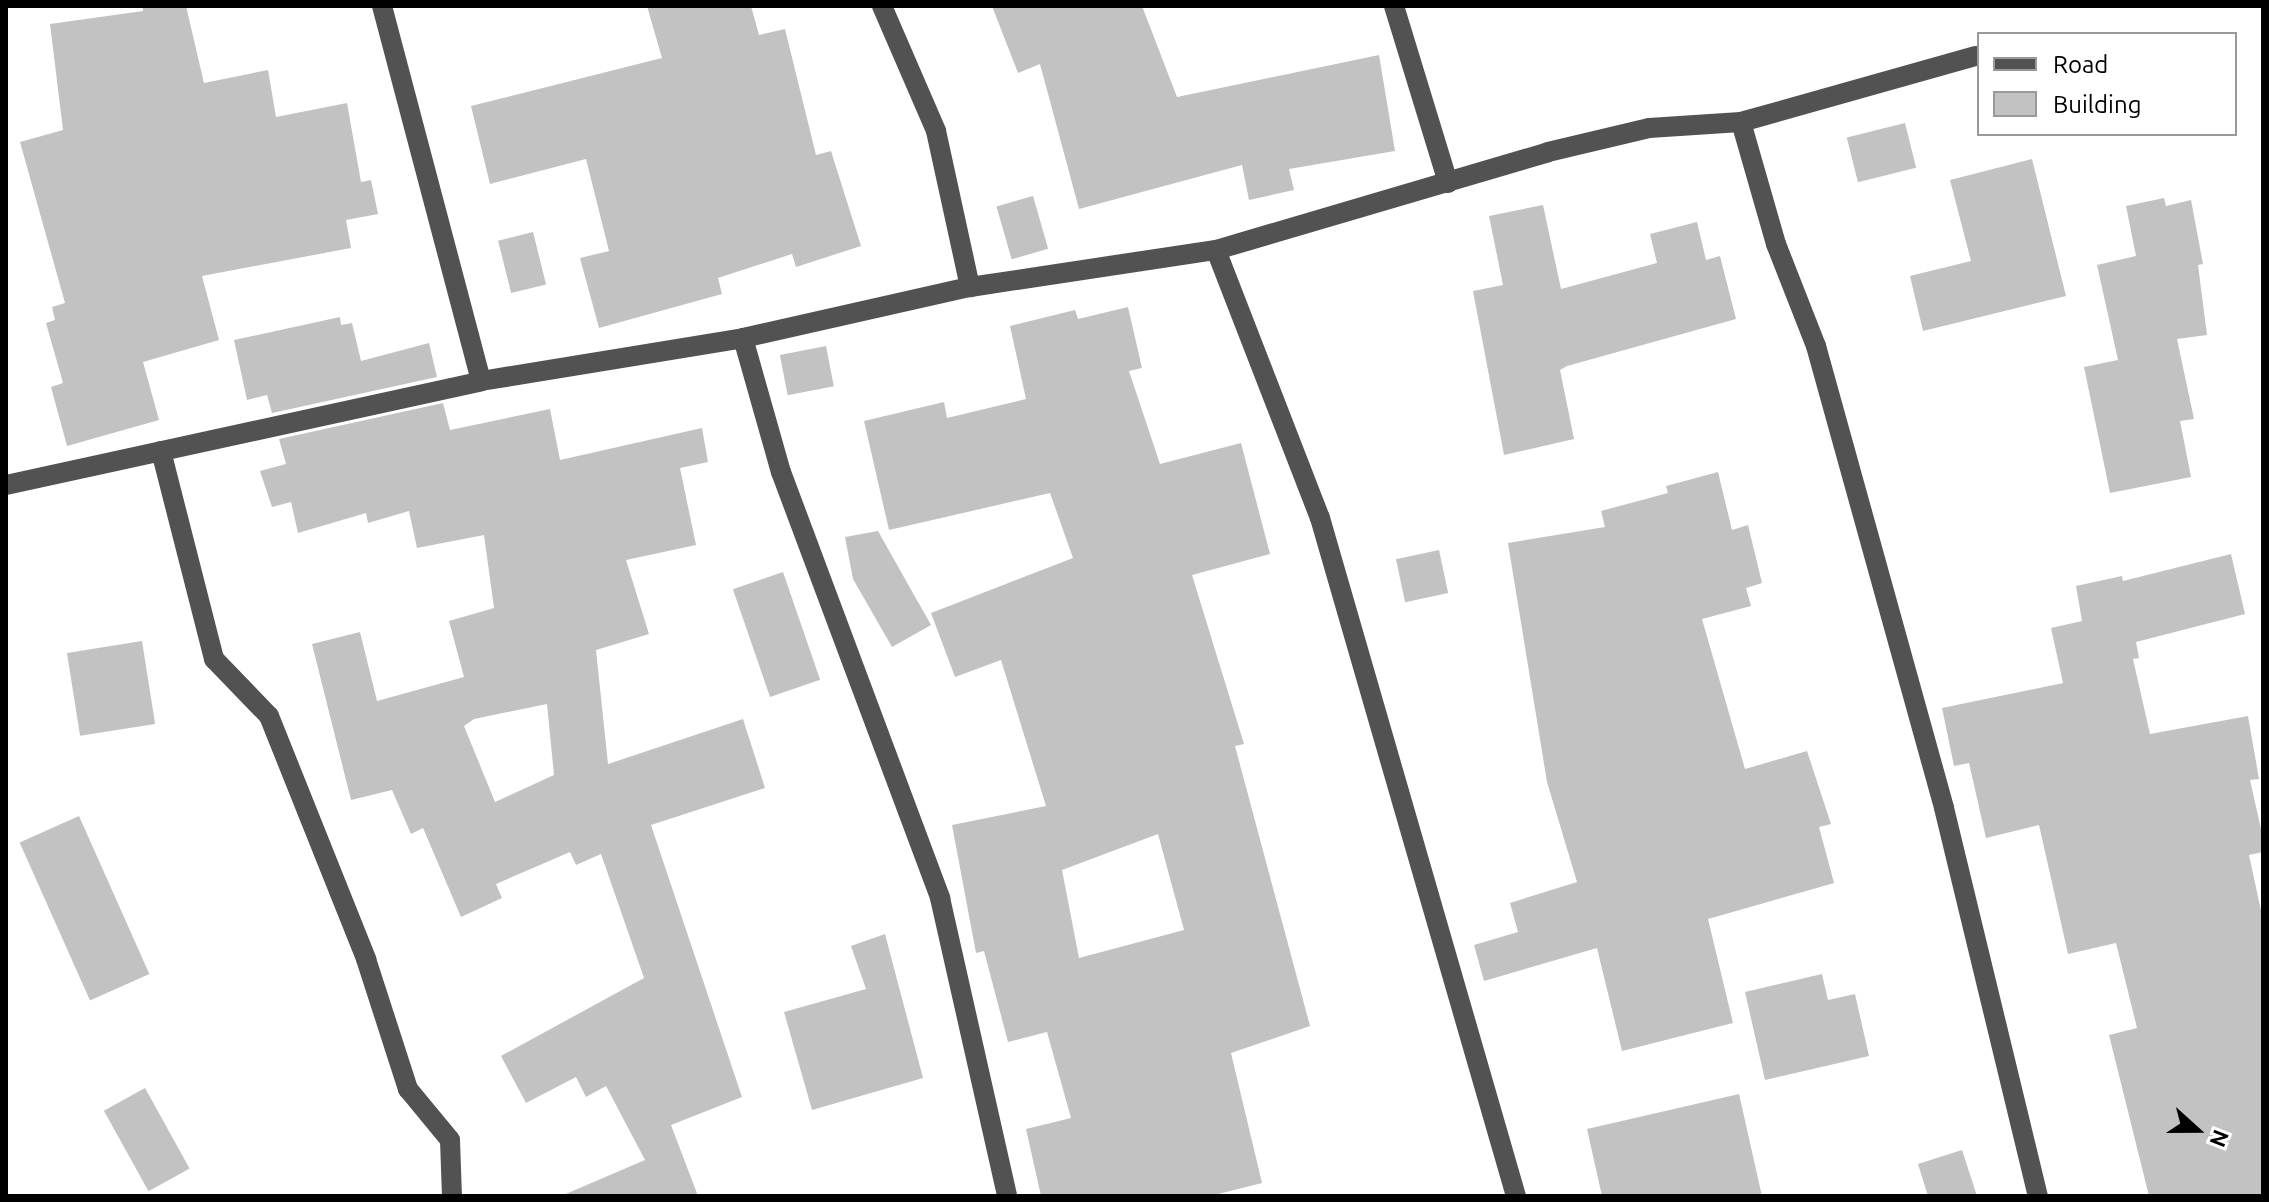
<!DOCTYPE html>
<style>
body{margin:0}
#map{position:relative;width:2269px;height:1202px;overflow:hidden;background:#fff;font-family:Ubuntu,sans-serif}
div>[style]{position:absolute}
.building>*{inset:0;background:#c2c2c2;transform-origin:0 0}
.minor>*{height:20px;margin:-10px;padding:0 10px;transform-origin:10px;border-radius:10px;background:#525252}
span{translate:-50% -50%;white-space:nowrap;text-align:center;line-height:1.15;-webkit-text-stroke:6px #fff;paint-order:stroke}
.frame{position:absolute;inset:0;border:8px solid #000;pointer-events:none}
.legend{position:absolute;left:1977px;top:32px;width:260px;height:104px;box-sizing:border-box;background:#fff;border:2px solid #999;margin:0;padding:10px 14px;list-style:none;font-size:24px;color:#000}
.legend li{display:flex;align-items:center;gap:16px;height:40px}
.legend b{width:40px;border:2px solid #999}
.north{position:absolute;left:2157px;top:1090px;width:80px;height:80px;-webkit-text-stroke:6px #fff;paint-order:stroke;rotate:111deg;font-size:22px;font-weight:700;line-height:32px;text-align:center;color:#000}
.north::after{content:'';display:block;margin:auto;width:28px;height:36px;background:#000;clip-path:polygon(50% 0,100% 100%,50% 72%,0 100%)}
</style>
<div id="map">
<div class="building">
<div style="clip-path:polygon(143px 6px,186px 6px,204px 83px,268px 70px,276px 117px,347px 103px,361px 182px,371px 180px,378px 214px,346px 220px,351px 248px,202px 276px,219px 340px,143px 362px,159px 420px,67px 446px,51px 387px,63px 383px,46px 323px,55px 320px,52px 307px,65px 303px,20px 142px,63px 130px,50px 24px,143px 11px)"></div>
<div style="clip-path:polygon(647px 6px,751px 6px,759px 35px,785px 29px,816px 155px,831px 151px,861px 246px,796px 267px,792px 254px,718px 278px,722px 294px,599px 328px,580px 258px,609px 251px,586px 159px,490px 184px,471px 106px,662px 58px)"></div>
<div style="clip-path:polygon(992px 6px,1142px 6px,1177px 97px,1379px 55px,1395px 151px,1289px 169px,1294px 190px,1249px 200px,1242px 165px,1079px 209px,1040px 64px,1018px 73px)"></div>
<div style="left:1905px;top:123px;width:46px;height:60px;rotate:76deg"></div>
<div style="clip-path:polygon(2032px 159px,2066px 296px,1923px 331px,1910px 276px,1971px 261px,1950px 180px)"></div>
<div style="left:1033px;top:196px;width:55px;height:38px;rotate:74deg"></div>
<div style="clip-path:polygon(2164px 198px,2166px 206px,2191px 200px,2203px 264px,2198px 265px,2207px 335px,2177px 339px,2194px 419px,2180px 421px,2191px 477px,2110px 493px,2084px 367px,2118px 360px,2097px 265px,2136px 256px,2126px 206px)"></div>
<div style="clip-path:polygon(1543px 205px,1561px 289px,1657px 263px,1650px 234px,1697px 222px,1706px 260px,1720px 256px,1736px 319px,1567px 366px,1560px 370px,1574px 439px,1504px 455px,1473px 291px,1503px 285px,1489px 216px)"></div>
<div style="left:533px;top:232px;width:54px;height:36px;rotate:76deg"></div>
<div style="clip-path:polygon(evenodd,1128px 307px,1142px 368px,1129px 371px,1160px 464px,1241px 443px,1270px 554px,1192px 575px,1244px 744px,1235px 746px,1310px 1026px,1231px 1053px,1262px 1183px,1210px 1196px,1041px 1196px,1026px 1129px,1071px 1118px,1047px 1032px,1008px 1042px,984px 951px,976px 953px,952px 825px,1046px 806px,1001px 660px,955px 677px,931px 613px,1073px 558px,1050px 493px,889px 530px,864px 421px,944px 402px,947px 418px,1026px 399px,1010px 326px,1075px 310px,1078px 319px,1128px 307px,1158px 834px,1184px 930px,1079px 958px,1062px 870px,1158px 834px)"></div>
<div style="clip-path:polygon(340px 317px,341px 325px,352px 323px,361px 361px,429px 343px,437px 377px,272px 413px,267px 395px,247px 400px,234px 340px)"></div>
<div style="left:826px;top:346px;width:41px;height:47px;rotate:79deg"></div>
<div style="clip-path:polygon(evenodd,443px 403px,450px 430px,550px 409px,560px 460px,702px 428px,708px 462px,680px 468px,696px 545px,626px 560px,649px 634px,596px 650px,608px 764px,743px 719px,765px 788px,651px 825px,742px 1097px,671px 1125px,698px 1196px,561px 1196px,645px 1160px,606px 1086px,586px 1097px,576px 1077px,526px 1103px,501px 1056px,644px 978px,601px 854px,576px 865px,570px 852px,496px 884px,502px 898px,461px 917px,423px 828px,411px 834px,392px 790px,351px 800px,312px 644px,360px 632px,377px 701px,464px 677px,449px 621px,494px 608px,484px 535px,417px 548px,409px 511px,368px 523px,366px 513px,298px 533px,291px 502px,272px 507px,260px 471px,286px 464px,279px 439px,443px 403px,547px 704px,554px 775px,495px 802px,464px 726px,474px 719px,547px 704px)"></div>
<div style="clip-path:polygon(1718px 472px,1732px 530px,1748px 525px,1762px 583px,1746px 588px,1751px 606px,1702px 619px,1745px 769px,1807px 751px,1831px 824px,1819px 827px,1834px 883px,1708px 919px,1733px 1023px,1622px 1051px,1597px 948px,1484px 981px,1474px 945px,1518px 932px,1510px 903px,1577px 882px,1547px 782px,1508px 543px,1605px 527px,1601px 511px,1668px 493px,1666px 486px)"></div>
<div style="clip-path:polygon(878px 531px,931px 625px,892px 647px,853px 579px,845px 537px)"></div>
<div style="left:1439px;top:550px;width:44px;height:44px;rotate:78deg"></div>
<div style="clip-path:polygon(2231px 554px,2245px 614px,2136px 642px,2139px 658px,2133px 659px,2150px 734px,2248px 716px,2259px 779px,2250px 780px,2263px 838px,2263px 852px,2249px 855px,2263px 920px,2263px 1196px,2149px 1196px,2109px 1035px,2137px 1028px,2116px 943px,2068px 954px,2039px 825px,1986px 838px,1969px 763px,1954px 766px,1942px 708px,2063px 683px,2051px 628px,2082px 621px,2076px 586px,2122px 576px,2123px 581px)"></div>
<div style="left:783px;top:572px;width:114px;height:53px;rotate:71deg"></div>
<div style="left:142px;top:641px;width:84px;height:76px;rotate:81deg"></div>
<div style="left:79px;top:816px;width:173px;height:65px;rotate:66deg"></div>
<div style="clip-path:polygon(885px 934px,923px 1078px,812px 1110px,784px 1012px,866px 989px,851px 946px)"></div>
<div style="clip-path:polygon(1822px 974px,1828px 1000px,1855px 994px,1869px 1056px,1765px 1080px,1745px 992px)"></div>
<div style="left:145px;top:1088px;width:92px;height:47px;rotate:61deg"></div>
<div style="clip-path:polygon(1739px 1094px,1762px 1196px,1602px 1196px,1587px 1129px)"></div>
<div style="clip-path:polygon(1962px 1150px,1977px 1196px,1928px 1196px,1918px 1164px)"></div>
</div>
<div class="minor">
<div style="left:382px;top:6px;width:388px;rotate:75.2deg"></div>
<div style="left:882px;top:6px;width:136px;rotate:66.6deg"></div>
<div style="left:936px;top:131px;width:160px;rotate:77.7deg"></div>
<div style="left:1394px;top:6px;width:185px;rotate:73deg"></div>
<div style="left:1741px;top:122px;width:127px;rotate:74deg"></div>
<div style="left:1776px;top:244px;width:110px;rotate:68.6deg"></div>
<div style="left:1816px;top:346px;width:479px;rotate:74.5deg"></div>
<div style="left:1944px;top:808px;width:399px;rotate:76.4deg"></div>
<div style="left:1216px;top:250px;width:287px;rotate:68.8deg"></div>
<div style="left:1320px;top:518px;width:706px;rotate:73.88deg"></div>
<div style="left:743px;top:338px;width:139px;rotate:74.2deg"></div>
<div style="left:781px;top:472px;width:455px;rotate:69.5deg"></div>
<div style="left:940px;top:898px;width:305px;rotate:77.3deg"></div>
<div style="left:161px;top:451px;width:215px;rotate:75.7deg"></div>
<div style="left:214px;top:659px;width:79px;rotate:46deg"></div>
<div style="left:269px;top:716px;width:262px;rotate:68.2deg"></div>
<div style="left:366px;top:959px;width:137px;rotate:72.1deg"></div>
<div style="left:408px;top:1089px;width:66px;rotate:50.5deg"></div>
<div style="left:450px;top:1140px;width:56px;rotate:88deg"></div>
<div style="left:6px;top:485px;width:486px;rotate:-12.3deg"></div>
<div style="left:481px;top:381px;width:266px;rotate:-9.3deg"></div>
<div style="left:743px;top:338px;width:233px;rotate:-12.7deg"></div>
<div style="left:970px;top:287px;width:249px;rotate:-8.6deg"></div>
<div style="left:1216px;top:250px;width:346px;rotate:-16.4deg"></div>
<div style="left:1548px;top:152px;width:104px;rotate:-13.4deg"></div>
<div style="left:1649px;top:128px;width:92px;rotate:-3.7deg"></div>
<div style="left:1741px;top:122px;width:244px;rotate:-15.7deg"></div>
</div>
<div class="frame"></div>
<ul class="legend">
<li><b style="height:10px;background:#525252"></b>Road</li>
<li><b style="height:22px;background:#c2c2c2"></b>Building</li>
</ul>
<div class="north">N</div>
</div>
